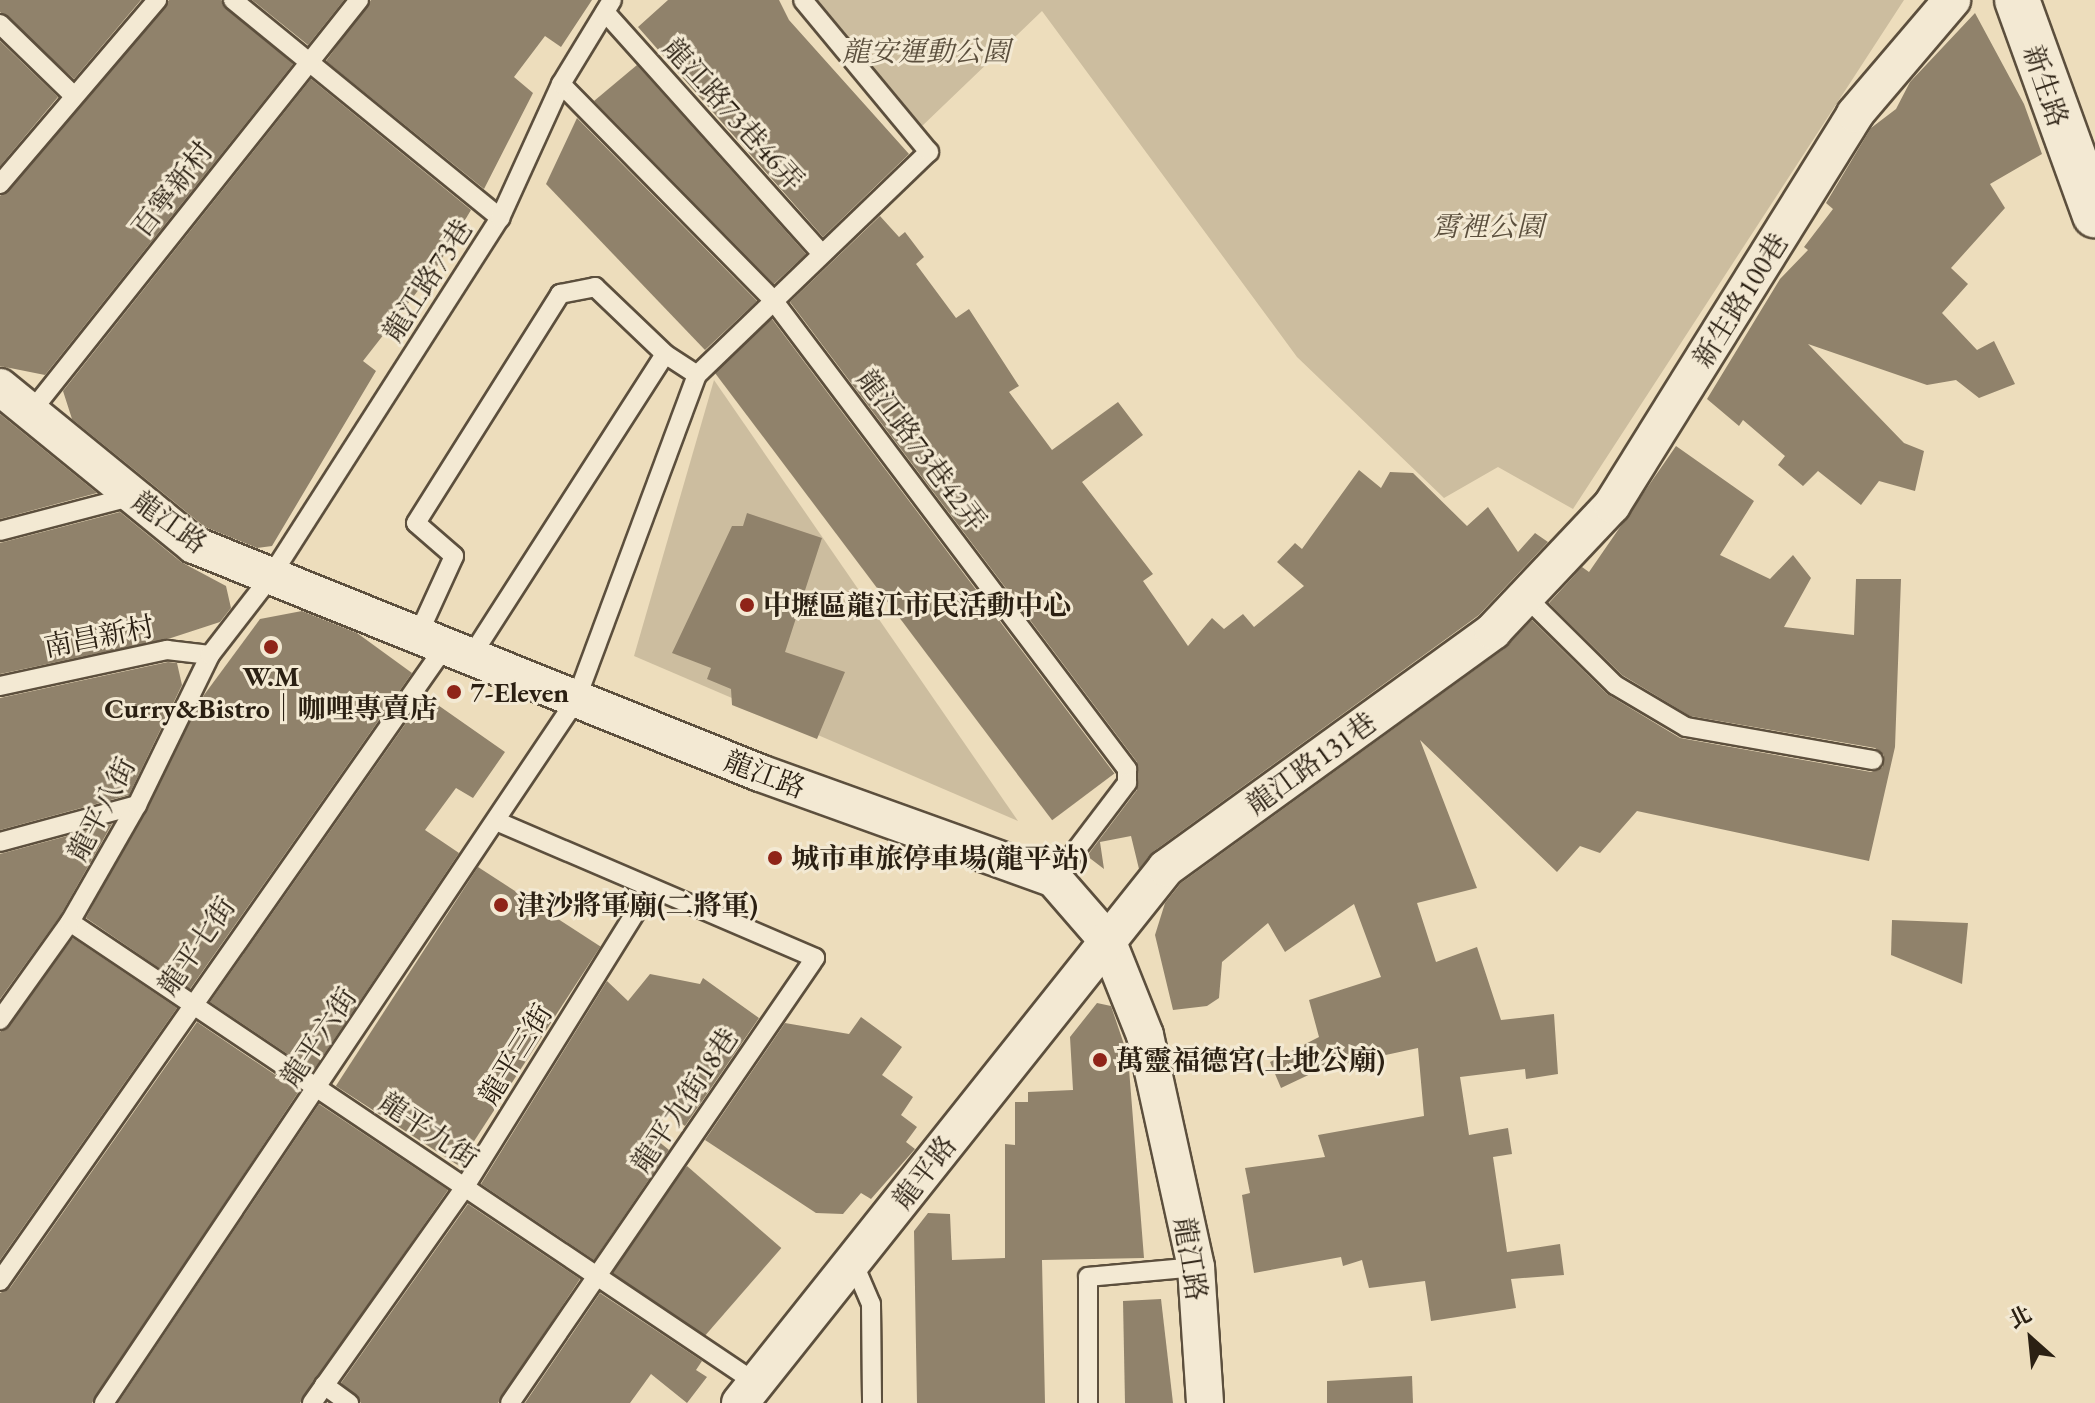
<!DOCTYPE html>
<meta charset="utf-8">
<style>
body{margin:0}
#map{position:relative;width:2095px;height:1403px;overflow:hidden;background:#edddbc;font-family:"EB Garamond","Noto Serif TC",serif}
div>[style]{position:absolute}
.green>*{inset:0;background:#ccbd9f}
.building>*{inset:0;background:#90826b;transform-origin:0 0}
.roads{filter:drop-shadow(2px 0 #5c4f3d) drop-shadow(-2px 0 #5c4f3d) drop-shadow(0 2px #5c4f3d) drop-shadow(0 -2px #5c4f3d)}
.service>*{height:18px;margin:-9px;padding:0 9px;transform-origin:9px;border-radius:9px;background:#f3e9d3}
.minor>*{height:36px;margin:-18px;padding:0 18px;transform-origin:18px;border-radius:18px;background:#f3e9d3}
.tertiary>*{height:44px;margin:-22px;padding:0 22px;transform-origin:22px;border-radius:22px;background:#f3e9d3}
.dots>*{width:22px;height:22px;translate:-50% -50%;box-sizing:border-box;border:4px solid #f3e9d3;border-radius:50%}
span{translate:-50% -50%;white-space:nowrap;text-align:center;line-height:1.15;-webkit-text-stroke:6px #f3e9d3;paint-order:stroke}
.park-label{font-size:28px;color:#5b4f3d;font-style:italic}
.street-label{font-size:28px;color:#2b2013}
.poi-label{font-size:28px;color:#2b2013;font-weight:700}
.left{translate:0 -50%;text-align:left}
.north{position:absolute;left:1991px;top:1299px;width:80px;height:80px;-webkit-text-stroke:6px #f3e9d3;paint-order:stroke;rotate:333deg;font-size:22px;font-weight:700;line-height:32px;text-align:center;color:#2b2013}
.north::after{content:'';display:block;margin:auto;width:28px;height:36px;background:#2b2013;clip-path:polygon(50% 0,100% 100%,50% 72%,0 100%)}
</style>
<div id="map">
<div class="green">
<div style="clip-path:polygon(816px 0,1904px 0,1573px 509px,1498px 467px,1444px 498px,1297px 357px,1042px 11px,920px 128px)"></div>
<div style="clip-path:polygon(714px 380px,1018px 821px,634px 656px)"></div>
</div>
<div class="building">
<div style="clip-path:polygon(0 0,141px 0,74px 79px,0 12px)"></div>
<div style="clip-path:polygon(169px 0,221px 0,293px 64px,45px 375px,0 366px,0 196px)"></div>
<div style="clip-path:polygon(252px 0,344px 0,308px 45px)"></div>
<div style="clip-path:polygon(371px 0,592px 0,561px 47px,545px 36px,514px 77px,533px 93px,484px 189px,326px 61px)"></div>
<div style="clip-path:polygon(668px 0,779px 0,789px 20px,909px 154px,823px 237px,638px 27px)"></div>
<div style="clip-path:polygon(1975px 13px,2024px 104px,2042px 154px,1990px 184px,2005px 208px,1951px 268px,1968px 284px,1942px 313px,1977px 350px,1994px 341px,2015px 384px,1979px 398px,1956px 380px,1927px 385px,1808px 344px,1904px 443px,1924px 451px,1915px 491px,1879px 481px,1861px 505px,1818px 471px,1803px 486px,1778px 465px,1785px 456px,1743px 420px,1739px 426px,1707px 399px,1780px 279px,1808px 250px,1804px 247px,1833px 209px,1826px 203px,1871px 128px,1896px 109px,1910px 82px)"></div>
<div style="clip-path:polygon(0 41px,58px 97px,0 166px)"></div>
<div style="clip-path:polygon(637px 65px,806px 254px,774px 284px,594px 101px)"></div>
<div style="clip-path:polygon(311px 79px,471px 210px,438px 265px,363px 361px,376px 371px,272px 546px,257px 548px,205px 527px,72px 419px,63px 391px)"></div>
<div style="clip-path:polygon(577px 118px,757px 301px,705px 350px,546px 184px)"></div>
<div style="clip-path:polygon(880px 216px,899px 237px,905px 232px,924px 257px,916px 264px,956px 318px,969px 309px,1019px 386px,1009px 392px,1052px 450px,1118px 402px,1143px 435px,1082px 482px,1153px 574px,1143px 581px,1188px 646px,1212px 618px,1224px 629px,1243px 614px,1254px 627px,1304px 586px,1277px 562px,1295px 543px,1302px 549px,1359px 470px,1381px 488px,1390px 472px,1413px 473px,1467px 526px,1488px 507px,1518px 552px,1535px 533px,1548px 542px,1479px 615px,1154px 851px,1139px 869px,1131px 836px,1100px 842px,1104px 869px,1087px 856px,1137px 790px,1137px 762px,790px 302px)"></div>
<div style="left:772px;top:319px;width:569px;height:78px;rotate:53deg"></div>
<div style="clip-path:polygon(0 414px,97px 493px,0 519px)"></div>
<div style="clip-path:polygon(1676px 446px,1754px 501px,1720px 555px,1770px 579px,1793px 555px,1811px 578px,1784px 627px,1854px 635px,1856px 579px,1901px 579px,1895px 747px,1869px 861px,1637px 811px,1600px 853px,1580px 846px,1557px 872px,1420px 740px,1477px 888px,1417px 903px,1436px 962px,1477px 947px,1501px 1020px,1554px 1014px,1558px 1074px,1526px 1079px,1525px 1069px,1460px 1077px,1469px 1135px,1508px 1128px,1512px 1154px,1493px 1157px,1507px 1252px,1560px 1244px,1564px 1275px,1511px 1279px,1516px 1308px,1431px 1321px,1425px 1281px,1369px 1288px,1362px 1260px,1343px 1266px,1341px 1257px,1254px 1273px,1242px 1195px,1250px 1193px,1245px 1168px,1325px 1157px,1318px 1135px,1424px 1116px,1418px 1048px,1321px 1069px,1281px 1088px,1270px 1062px,1319px 1037px,1309px 1000px,1381px 977px,1354px 904px,1285px 952px,1268px 923px,1222px 962px,1219px 998px,1207px 1006px,1173px 1010px,1155px 935px,1165px 903px,1181px 883px,1505px 648px,1532px 620px,1607px 694px,1680px 738px,1871px 772px,1883px 767px,1884px 755px,1875px 748px,1690px 716px,1622px 675px,1549px 603px,1582px 567px,1589px 572px)"></div>
<div style="clip-path:polygon(120px 512px,181px 562px,226px 586px,231px 608px,220px 622px,171px 638px,0 674px,0 543px)"></div>
<div style="clip-path:polygon(747px 513px,822px 538px,785px 652px,845px 672px,817px 739px,732px 705px,731px 689px,707px 679px,711px 668px,672px 653px,732px 526px,743px 526px)"></div>
<div style="clip-path:polygon(302px 611px,357px 633px,412px 673px,190px 989px,86px 918px,204px 695px,260px 619px)"></div>
<div style="clip-path:polygon(168px 662px,177px 663px,182px 685px,129px 795px,0 830px,0 698px)"></div>
<div style="clip-path:polygon(425px 696px,505px 752px,473px 798px,456px 788px,425px 830px,459px 853px,313px 1071px,210px 1002px)"></div>
<div style="clip-path:polygon(112px 824px,60px 916px,0 999px,0 854px)"></div>
<div style="left:478px;top:867px;width:146px;height:261px;rotate:33deg"></div>
<div style="clip-path:polygon(1892px 920px,1968px 923px,1962px 984px,1891px 955px)"></div>
<div style="clip-path:polygon(73px 938px,177px 1008px,0 1260px,0 1032px)"></div>
<div style="clip-path:polygon(650px 974px,700px 984px,703px 978px,759px 1018px,685px 1126px,667px 1114px,651px 1135px,669px 1150px,594px 1260px,481px 1184px,607px 981px,628px 1001px)"></div>
<div style="clip-path:polygon(1097px 1003px,1111px 1006px,1128px 1056px,1144px 1258px,1042px 1260px,1045px 1403px,917px 1403px,914px 1231px,928px 1213px,950px 1214px,952px 1260px,1005px 1258px,1005px 1144px,1015px 1145px,1015px 1102px,1028px 1102px,1028px 1092px,1073px 1090px,1070px 1037px)"></div>
<div style="clip-path:polygon(861px 1017px,902px 1047px,882px 1075px,913px 1097px,901px 1115px,917px 1127px,906px 1142px,915px 1149px,871px 1199px,861px 1193px,843px 1214px,816px 1213px,705px 1140px,785px 1023px,849px 1034px)"></div>
<div style="clip-path:polygon(197px 1022px,299px 1091px,92px 1403px,0 1403px,0 1293px,10px 1288px)"></div>
<div style="clip-path:polygon(319px 1104px,448px 1190px,300px 1403px,118px 1403px)"></div>
<div style="left:687px;top:1166px;width:125px;height:130px;rotate:41deg"></div>
<div style="clip-path:polygon(468px 1204px,580px 1279px,498px 1403px,361px 1403px,341px 1383px)"></div>
<div style="clip-path:polygon(600px 1293px,702px 1361px,696px 1370px,707px 1377px,687px 1403px,651px 1374px,630px 1403px,525px 1403px)"></div>
<div style="clip-path:polygon(1161px 1299px,1173px 1403px,1125px 1403px,1123px 1301px)"></div>
<div style="clip-path:polygon(1412px 1376px,1413px 1403px,1327px 1403px,1327px 1381px)"></div>
</div>
<div class="roads">
<div class="service">
<div style="left:233px;top:0;width:345px;rotate:39.2deg"></div>
<div style="left:605px;top:12px;width:325px;rotate:48.1deg"></div>
<div style="left:0;top:24px;width:103px;rotate:44.2deg"></div>
<div style="left:561px;top:84px;width:303px;rotate:45.5deg"></div>
<div style="left:773px;top:300px;width:588px;rotate:52.95deg"></div>
<div style="left:1127px;top:769px;width:14px;rotate:90deg"></div>
<div style="left:1127px;top:783px;width:121px;rotate:127.2deg"></div>
<div style="left:0;top:184px;width:242px;rotate:-49.5deg"></div>
<div style="left:30px;top:413px;width:528px;rotate:-51.46deg"></div>
<div style="left:0;top:531px;width:138px;rotate:-14.7deg"></div>
<div style="left:1526px;top:597px;width:125px;rotate:44.7deg"></div>
<div style="left:1615px;top:685px;width:82px;rotate:30.6deg"></div>
<div style="left:1686px;top:727px;width:190px;rotate:10deg"></div>
<div style="left:417px;top:637px;width:89px;rotate:-65.4deg"></div>
<div style="left:454px;top:556px;width:50px;rotate:-139deg"></div>
<div style="left:416px;top:523px;width:271px;rotate:-57.8deg"></div>
<div style="left:560px;top:294px;width:36px;rotate:-11deg"></div>
<div style="left:595px;top:287px;width:97px;rotate:43.7deg"></div>
<div style="left:470px;top:658px;width:361px;rotate:-57.3deg"></div>
<div style="left:665px;top:354px;width:38px;rotate:33deg"></div>
<div style="left:0;top:686px;width:171px;rotate:-12.2deg"></div>
<div style="left:167px;top:650px;width:43px;rotate:6.6deg"></div>
<div style="left:496px;top:821px;width:347px;rotate:23.2deg"></div>
<div style="left:815px;top:958px;width:539px;rotate:124.43deg"></div>
<div style="left:0;top:842px;width:142px;rotate:-15.1deg"></div>
<div style="left:70px;top:922px;width:827px;rotate:33.9deg"></div>
<div style="left:0;top:1020px;width:120px;rotate:-54.5deg"></div>
<div style="left:70px;top:922px;width:135px;rotate:-60.2deg"></div>
<div style="left:137px;top:805px;width:167px;rotate:-64deg"></div>
<div style="left:210px;top:655px;width:96px;rotate:-52.2deg"></div>
<div style="left:269px;top:579px;width:429px;rotate:-57.4deg"></div>
<div style="left:500px;top:218px;width:147px;rotate:-65.5deg"></div>
<div style="left:561px;top:84px;width:98px;rotate:-58.7deg"></div>
<div style="left:853px;top:1262px;width:46px;rotate:66.8deg"></div>
<div style="left:871px;top:1304px;width:99px;rotate:89.4deg"></div>
<div style="left:0;top:1281px;width:773px;rotate:-54.95deg"></div>
<div style="left:324px;top:1385px;width:31px;rotate:36deg"></div>
<div style="left:104px;top:1403px;width:847px;rotate:-56.12deg"></div>
<div style="left:576px;top:700px;width:347px;rotate:-69.6deg"></div>
<div style="left:697px;top:375px;width:322px;rotate:-43.9deg"></div>
<div style="left:929px;top:152px;width:197px;rotate:-129.7deg"></div>
<div style="left:312px;top:1403px;width:263px;rotate:-54.7deg"></div>
<div style="left:464px;top:1188px;width:352px;rotate:-58.1deg"></div>
<div style="left:1088px;top:1403px;width:126px;rotate:-90deg"></div>
<div style="left:1088px;top:1277px;width:108px;rotate:-5.3deg"></div>
</div>
<div class="minor">
<div style="left:0;top:387px;width:250px;rotate:39.2deg"></div>
<div style="left:194px;top:545px;width:610px;rotate:21.94deg"></div>
<div style="left:760px;top:773px;width:313px;rotate:19.8deg"></div>
<div style="left:1054px;top:879px;width:81px;rotate:49deg"></div>
<div style="left:1107px;top:940px;width:102px;rotate:68.2deg"></div>
<div style="left:1145px;top:1035px;width:238px;rotate:77.6deg"></div>
<div style="left:1196px;top:1267px;width:136px;rotate:86.2deg"></div>
<div style="left:740px;top:1403px;width:684px;rotate:-51.47deg"></div>
<div style="left:1166px;top:868px;width:404px;rotate:-35.9deg"></div>
<div style="left:1493px;top:631px;width:173px;rotate:-46.6deg"></div>
<div style="left:1612px;top:505px;width:460px;rotate:-58.1deg"></div>
<div style="left:1855px;top:114px;width:150px;rotate:-49.6deg"></div>
</div>
<div class="tertiary">
<div style="left:2017px;top:0;width:229px;rotate:70.1deg"></div>
</div>
</div>
<div class="dots">
<div style="left:747px;top:605px;background:#8f2418"></div>
<div style="left:271px;top:647px;background:#8f2418"></div>
<div style="left:454px;top:692px;background:#8f2418"></div>
<div style="left:775px;top:858px;background:#8f2418"></div>
<div style="left:501px;top:905px;background:#8f2418"></div>
<div style="left:1100px;top:1060px;background:#8f2418"></div>
</div>
<div class="park-label">
<span style="left:926px;top:51px">龍安運動公園</span>
<span style="left:1488px;top:226px">霄裡公園</span>
</div>
<div class="street-label">
<span style="left:2046px;top:86px;rotate:71deg">新生路</span>
<span style="left:734px;top:114px;rotate:48deg">龍江路73巷46弄</span>
<span style="left:172px;top:189px;rotate:-52deg">百寧新村</span>
<span style="left:427px;top:280px;rotate:-57deg">龍江路73巷</span>
<span style="left:1740px;top:300px;rotate:-58deg">新生路100巷</span>
<span style="left:922px;top:450px;rotate:53deg">龍江路73巷42弄</span>
<span style="left:170px;top:522px;rotate:36deg">龍江路</span>
<span style="left:99px;top:636px;rotate:-11deg">南昌新村</span>
<span style="left:1311px;top:763px;rotate:-36deg">龍江路131巷</span>
<span style="left:765px;top:774px;rotate:21deg">龍江路</span>
<span style="left:101px;top:809px;rotate:-62deg">龍平八街</span>
<span style="left:196px;top:946px;rotate:-55deg">龍平七街</span>
<span style="left:318px;top:1037px;rotate:-56deg">龍平六街</span>
<span style="left:515px;top:1054px;rotate:-58deg">龍平三街</span>
<span style="left:684px;top:1100px;rotate:-56deg">龍平九街18巷</span>
<span style="left:429px;top:1130px;rotate:34deg">龍平九街</span>
<span style="left:924px;top:1172px;rotate:-52deg">龍平路</span>
<span style="left:1191px;top:1259px;rotate:81deg">龍江路</span>
</div>
<div class="poi-label">
<span class="left" style="left:763px;top:605px">中壢區龍江市民活動中心</span>
<span style="left:271px;top:692px">W.M<br>Curry&amp;Bistro｜咖哩專賣店</span>
<span class="left" style="left:470px;top:692px">7-Eleven</span>
<span class="left" style="left:791px;top:858px">城市車旅停車場(龍平站)</span>
<span class="left" style="left:517px;top:905px">津沙將軍廟(二將軍)</span>
<span class="left" style="left:1116px;top:1060px">萬靈福德宮(土地公廟)</span>
</div>
<div class="north">北</div>
</div>
